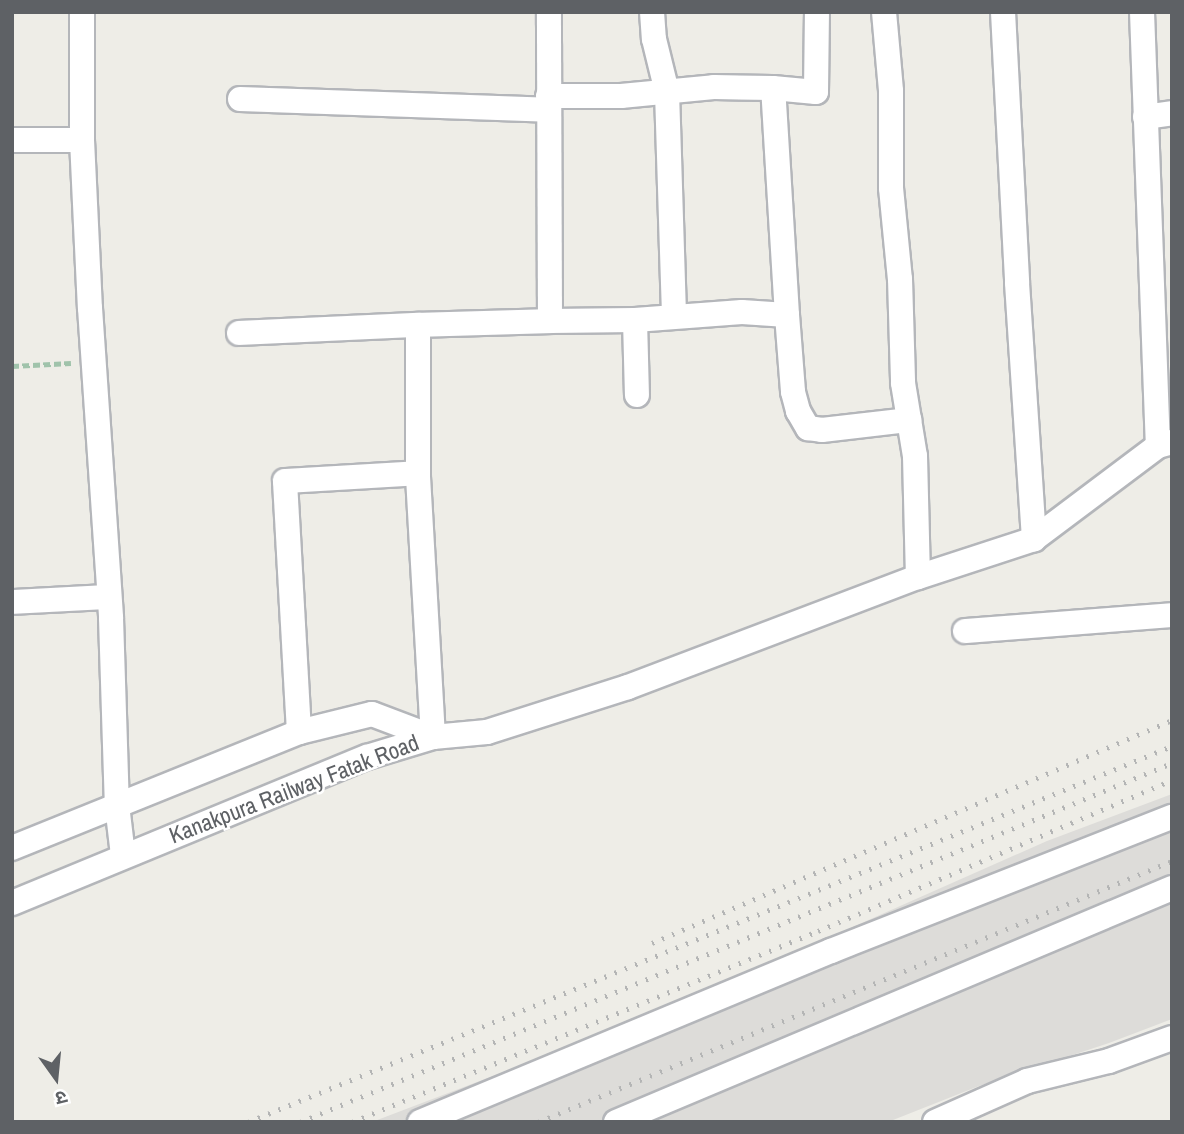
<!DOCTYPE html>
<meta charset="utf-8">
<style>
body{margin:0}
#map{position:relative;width:1184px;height:1134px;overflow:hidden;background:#eeede7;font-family:"Archivo Narrow","Noto Sans Devanagari",sans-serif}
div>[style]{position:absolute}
.industrial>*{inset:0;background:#dddcd9}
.path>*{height:4.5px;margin-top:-2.25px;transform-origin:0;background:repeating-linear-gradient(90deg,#a0c3ab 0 7px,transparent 0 10.5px)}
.roads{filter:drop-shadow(2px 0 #b4b6ba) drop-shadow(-2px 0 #b4b6ba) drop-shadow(0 2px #b4b6ba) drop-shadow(0 -2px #b4b6ba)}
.minor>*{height:24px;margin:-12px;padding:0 12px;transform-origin:12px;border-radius:12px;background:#fff}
.rail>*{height:5px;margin-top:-2.5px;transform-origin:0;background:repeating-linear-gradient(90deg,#b4b5b5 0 2px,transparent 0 11px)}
span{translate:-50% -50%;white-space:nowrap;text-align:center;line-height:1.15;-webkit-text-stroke:5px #fff;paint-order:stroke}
.street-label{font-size:23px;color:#5e6165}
.frame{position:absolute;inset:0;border:14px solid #5e6165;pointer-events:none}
.north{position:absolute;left:21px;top:1043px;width:70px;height:70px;-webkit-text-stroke:5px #fff;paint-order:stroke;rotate:165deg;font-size:19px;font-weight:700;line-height:28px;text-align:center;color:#5e6165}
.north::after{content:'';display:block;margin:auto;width:24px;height:32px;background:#5e6165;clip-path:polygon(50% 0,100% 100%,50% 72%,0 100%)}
</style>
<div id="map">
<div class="industrial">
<div style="clip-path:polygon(1172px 794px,1172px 1019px,1109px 1043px,979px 1086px,888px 1122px,372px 1122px,659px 1013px,1047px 841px)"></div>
</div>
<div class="path">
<div style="left:12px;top:366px;width:59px;rotate:-2.9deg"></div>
</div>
<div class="roads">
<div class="minor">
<div style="left:82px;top:12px;width:128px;rotate:90deg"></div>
<div style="left:82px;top:140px;width:168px;rotate:87.3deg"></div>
<div style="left:90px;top:308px;width:311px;rotate:86.1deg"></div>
<div style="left:111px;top:618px;width:187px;rotate:88.2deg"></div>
<div style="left:117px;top:805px;width:50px;rotate:83.2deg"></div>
<div style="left:652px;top:12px;width:27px;rotate:86deg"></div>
<div style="left:654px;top:39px;width:55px;rotate:76.2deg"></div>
<div style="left:667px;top:92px;width:224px;rotate:88.2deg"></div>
<div style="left:884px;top:12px;width:79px;rotate:84.9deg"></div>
<div style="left:891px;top:91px;width:97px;rotate:90deg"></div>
<div style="left:891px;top:188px;width:91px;rotate:84.4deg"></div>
<div style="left:900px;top:279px;width:104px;rotate:88.3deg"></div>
<div style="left:903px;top:383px;width:74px;rotate:80.7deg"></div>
<div style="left:915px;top:456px;width:121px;rotate:88.6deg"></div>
<div style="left:918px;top:577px;width:122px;rotate:-18.1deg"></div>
<div style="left:1034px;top:539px;width:155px;rotate:-36.9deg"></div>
<div style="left:1158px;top:446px;width:15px;rotate:-16deg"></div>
<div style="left:1003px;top:12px;width:271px;rotate:87deg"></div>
<div style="left:1017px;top:283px;width:257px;rotate:86.2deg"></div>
<div style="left:1142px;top:12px;width:434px;rotate:87.9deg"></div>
<div style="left:548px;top:96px;width:73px"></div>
<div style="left:621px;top:96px;width:93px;rotate:-5.5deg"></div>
<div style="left:714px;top:87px;width:59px;rotate:1deg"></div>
<div style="left:240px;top:99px;width:308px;rotate:2deg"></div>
<div style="left:1145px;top:117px;width:27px;rotate:-8deg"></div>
<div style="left:12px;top:140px;width:70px"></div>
<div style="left:787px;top:315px;width:77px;rotate:85.5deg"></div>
<div style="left:793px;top:392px;width:20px;rotate:75deg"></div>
<div style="left:798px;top:411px;width:20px;rotate:60deg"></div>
<div style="left:808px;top:428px;width:14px;rotate:8deg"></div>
<div style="left:822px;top:430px;width:88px;rotate:-6.6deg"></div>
<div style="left:635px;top:320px;width:75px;rotate:88.5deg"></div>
<div style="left:550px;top:321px;width:85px;rotate:-0.7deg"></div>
<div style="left:635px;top:320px;width:107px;rotate:-4.3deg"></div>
<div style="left:742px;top:312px;width:45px;rotate:3.8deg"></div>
<div style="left:787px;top:315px;width:227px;rotate:-93.5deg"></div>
<div style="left:773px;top:88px;width:43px;rotate:5.3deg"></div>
<div style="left:816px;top:92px;width:80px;rotate:-89.3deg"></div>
<div style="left:239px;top:333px;width:179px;rotate:-2.6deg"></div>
<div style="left:12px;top:602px;width:97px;rotate:-3deg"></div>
<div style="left:965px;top:631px;width:208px;rotate:-4.4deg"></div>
<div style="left:299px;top:732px;width:251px;rotate:-93.2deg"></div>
<div style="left:285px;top:481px;width:133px;rotate:-3.4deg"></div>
<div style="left:433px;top:737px;width:264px;rotate:-93.3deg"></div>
<div style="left:418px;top:473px;width:148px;rotate:-90deg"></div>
<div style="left:418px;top:325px;width:132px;rotate:-1.7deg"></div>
<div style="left:550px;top:321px;width:309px;rotate:-90.2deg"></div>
<div style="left:12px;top:848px;width:310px;rotate:-22deg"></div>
<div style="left:299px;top:732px;width:75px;rotate:-13.9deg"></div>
<div style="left:372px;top:714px;width:65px;rotate:20.7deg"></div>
<div style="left:12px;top:903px;width:384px;rotate:-22.4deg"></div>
<div style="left:367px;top:757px;width:69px;rotate:-16.9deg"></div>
<div style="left:433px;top:737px;width:54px;rotate:-5.3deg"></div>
<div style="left:487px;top:732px;width:148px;rotate:-17.7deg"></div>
<div style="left:628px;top:687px;width:310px;rotate:-20.8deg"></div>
<div style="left:420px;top:1122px;width:445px;rotate:-22.6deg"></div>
<div style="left:831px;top:951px;width:366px;rotate:-21.5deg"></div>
<div style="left:616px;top:1122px;width:603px;rotate:-22.82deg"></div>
<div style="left:935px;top:1122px;width:101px;rotate:-24deg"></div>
<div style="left:1027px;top:1081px;width:84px;rotate:-13.7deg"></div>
<div style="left:1109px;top:1061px;width:67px;rotate:-20.1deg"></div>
</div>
</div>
<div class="rail">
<div style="left:652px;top:943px;width:566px;rotate:-23.21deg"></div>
<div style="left:248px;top:1122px;width:998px;rotate:-22.14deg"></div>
<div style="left:300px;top:1122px;width:943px;rotate:-22.38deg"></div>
<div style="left:352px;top:1122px;width:504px;rotate:-22.29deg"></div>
<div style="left:818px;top:931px;width:385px;rotate:-23.1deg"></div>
<div style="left:538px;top:1122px;width:686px;rotate:-22.38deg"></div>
</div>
<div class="street-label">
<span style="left:294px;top:789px;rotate:-21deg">Kanakpura Railway Fatak Road</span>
</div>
<div class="frame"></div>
<div class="north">उ</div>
</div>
